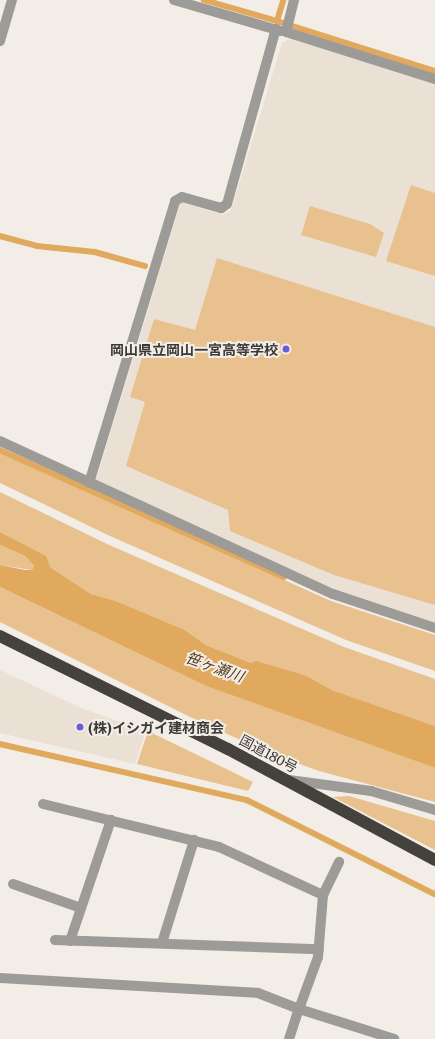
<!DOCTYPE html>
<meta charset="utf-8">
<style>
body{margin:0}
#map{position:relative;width:435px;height:1039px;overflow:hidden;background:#f2ede6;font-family:Literata,"Noto Sans JP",serif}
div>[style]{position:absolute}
.built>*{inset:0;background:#eae0d3}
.green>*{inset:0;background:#e9c18e}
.water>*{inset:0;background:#e0a95d}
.stream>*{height:5.5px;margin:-2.75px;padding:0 2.75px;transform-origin:2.75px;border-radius:2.75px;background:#e0a95d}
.minor>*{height:10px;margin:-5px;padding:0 5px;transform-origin:5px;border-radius:5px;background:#9d9b98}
.highway>*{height:12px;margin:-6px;padding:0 6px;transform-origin:6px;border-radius:6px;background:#45413c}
.dots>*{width:11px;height:11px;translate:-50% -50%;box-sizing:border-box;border:2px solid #f2ede6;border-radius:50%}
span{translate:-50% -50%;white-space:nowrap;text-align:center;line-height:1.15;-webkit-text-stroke:4px #f2ede6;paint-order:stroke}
.poi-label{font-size:14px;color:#3c3a37;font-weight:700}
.right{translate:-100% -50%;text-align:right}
.left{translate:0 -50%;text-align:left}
.street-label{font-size:14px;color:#3c3a37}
.water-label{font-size:15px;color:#563e1e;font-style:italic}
</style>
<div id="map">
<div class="built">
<div style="clip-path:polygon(290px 39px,435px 84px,435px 623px,335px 591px,95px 483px,181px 202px,223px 215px,231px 210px,282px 43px)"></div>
<div style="clip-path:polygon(0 670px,81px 708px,146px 731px,135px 764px,0 733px)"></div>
</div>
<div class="green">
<div style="clip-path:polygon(411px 185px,435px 193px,435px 276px,386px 261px)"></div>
<div style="clip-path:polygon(310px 206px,370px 224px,384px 233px,376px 257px,301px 235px)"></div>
<div style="clip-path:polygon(217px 258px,435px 327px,435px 605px,334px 575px,230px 531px,228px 510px,126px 466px,145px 402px,130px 397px,154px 319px,195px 330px)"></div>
<div style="clip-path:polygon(0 453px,331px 601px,435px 635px,435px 671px,346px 640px,110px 536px,0 483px)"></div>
<div style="clip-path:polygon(0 492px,107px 544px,344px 647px,435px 679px,435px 726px,332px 690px,307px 676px,251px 663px,206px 645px,185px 630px,116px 601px,91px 594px,50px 567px,45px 556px,0 532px)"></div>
<div style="clip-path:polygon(0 545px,25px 556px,34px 566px,32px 570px,0 565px)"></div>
<div style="clip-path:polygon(0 587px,206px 686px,435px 768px,435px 802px,319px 771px,264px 751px,188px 716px,0 622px)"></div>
<div style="clip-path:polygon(148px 731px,253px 782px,248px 791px,137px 764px)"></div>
<div style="clip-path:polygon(349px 796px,435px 821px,435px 850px,333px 797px)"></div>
</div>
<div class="water">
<div style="clip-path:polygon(0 532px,46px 556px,50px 567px,91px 594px,116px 601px,185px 630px,206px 645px,251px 663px,256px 661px,307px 676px,332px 690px,435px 726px,435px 768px,206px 686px,0 587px,0 565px,25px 570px,32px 570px,34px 566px,25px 556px,0 545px)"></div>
</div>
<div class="stream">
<div style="left:204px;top:0;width:76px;rotate:16deg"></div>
<div style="left:277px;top:21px;width:21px;rotate:-73deg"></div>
<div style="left:277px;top:21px;width:166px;rotate:17.6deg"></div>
<div style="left:0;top:236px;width:38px;rotate:15deg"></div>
<div style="left:37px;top:246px;width:58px;rotate:5.9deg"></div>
<div style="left:95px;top:252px;width:52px;rotate:15.6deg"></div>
<div style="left:0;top:450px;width:311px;rotate:24.1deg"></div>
<div style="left:0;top:744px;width:253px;rotate:12.8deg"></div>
<div style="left:247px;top:800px;width:210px;rotate:26.6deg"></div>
</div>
<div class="minor">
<div style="left:174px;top:0;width:111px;rotate:16.2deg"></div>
<div style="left:294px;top:0;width:33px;rotate:104deg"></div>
<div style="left:286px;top:32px;width:156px;rotate:17.5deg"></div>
<div style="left:0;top:41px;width:43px;rotate:-73.7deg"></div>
<div style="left:0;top:441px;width:366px;rotate:24.7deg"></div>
<div style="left:333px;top:594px;width:108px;rotate:18.4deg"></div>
<div style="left:89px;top:483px;width:295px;rotate:-73deg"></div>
<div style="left:175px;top:201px;width:8px;rotate:-30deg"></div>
<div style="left:182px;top:197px;width:41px;rotate:15.8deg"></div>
<div style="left:221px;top:208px;width:7px;rotate:-34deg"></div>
<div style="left:227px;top:204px;width:182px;rotate:-74.4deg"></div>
<div style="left:289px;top:780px;width:83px;rotate:7.6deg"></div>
<div style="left:371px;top:791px;width:67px;rotate:16.5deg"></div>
<div style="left:43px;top:804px;width:181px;rotate:13.7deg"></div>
<div style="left:219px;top:847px;width:115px;rotate:24.8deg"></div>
<div style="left:13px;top:884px;width:72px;rotate:19.4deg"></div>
<div style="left:55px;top:940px;width:264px;rotate:2deg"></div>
<div style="left:70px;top:941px;width:128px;rotate:-71.3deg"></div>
<div style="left:162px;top:943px;width:108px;rotate:-72.7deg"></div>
<div style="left:0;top:978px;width:258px;rotate:3.3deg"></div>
<div style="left:258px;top:993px;width:44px;rotate:21.3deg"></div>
<div style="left:299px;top:1009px;width:55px;rotate:-69.9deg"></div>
<div style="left:318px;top:957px;width:62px;rotate:-85.4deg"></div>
<div style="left:323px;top:895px;width:37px;rotate:-64deg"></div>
<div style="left:289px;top:1039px;width:32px;rotate:-72deg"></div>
<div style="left:299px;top:1009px;width:100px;rotate:17.5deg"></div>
</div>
<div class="highway">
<div style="left:0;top:636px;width:254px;rotate:26.4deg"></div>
<div style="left:228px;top:749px;width:235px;rotate:28.2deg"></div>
</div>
<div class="dots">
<div style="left:286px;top:349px;background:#6a5ed8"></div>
<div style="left:80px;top:727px;background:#6a5ed8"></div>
</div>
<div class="poi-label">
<span class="right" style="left:278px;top:349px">岡山県立岡山一宮高等学校</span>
<span class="left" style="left:88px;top:727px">(株)イシガイ建材商会</span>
</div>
<div class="street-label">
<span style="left:269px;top:753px;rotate:28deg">国道180号</span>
</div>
<div class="water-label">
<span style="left:215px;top:666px;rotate:20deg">笹ヶ瀬川</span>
</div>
</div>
